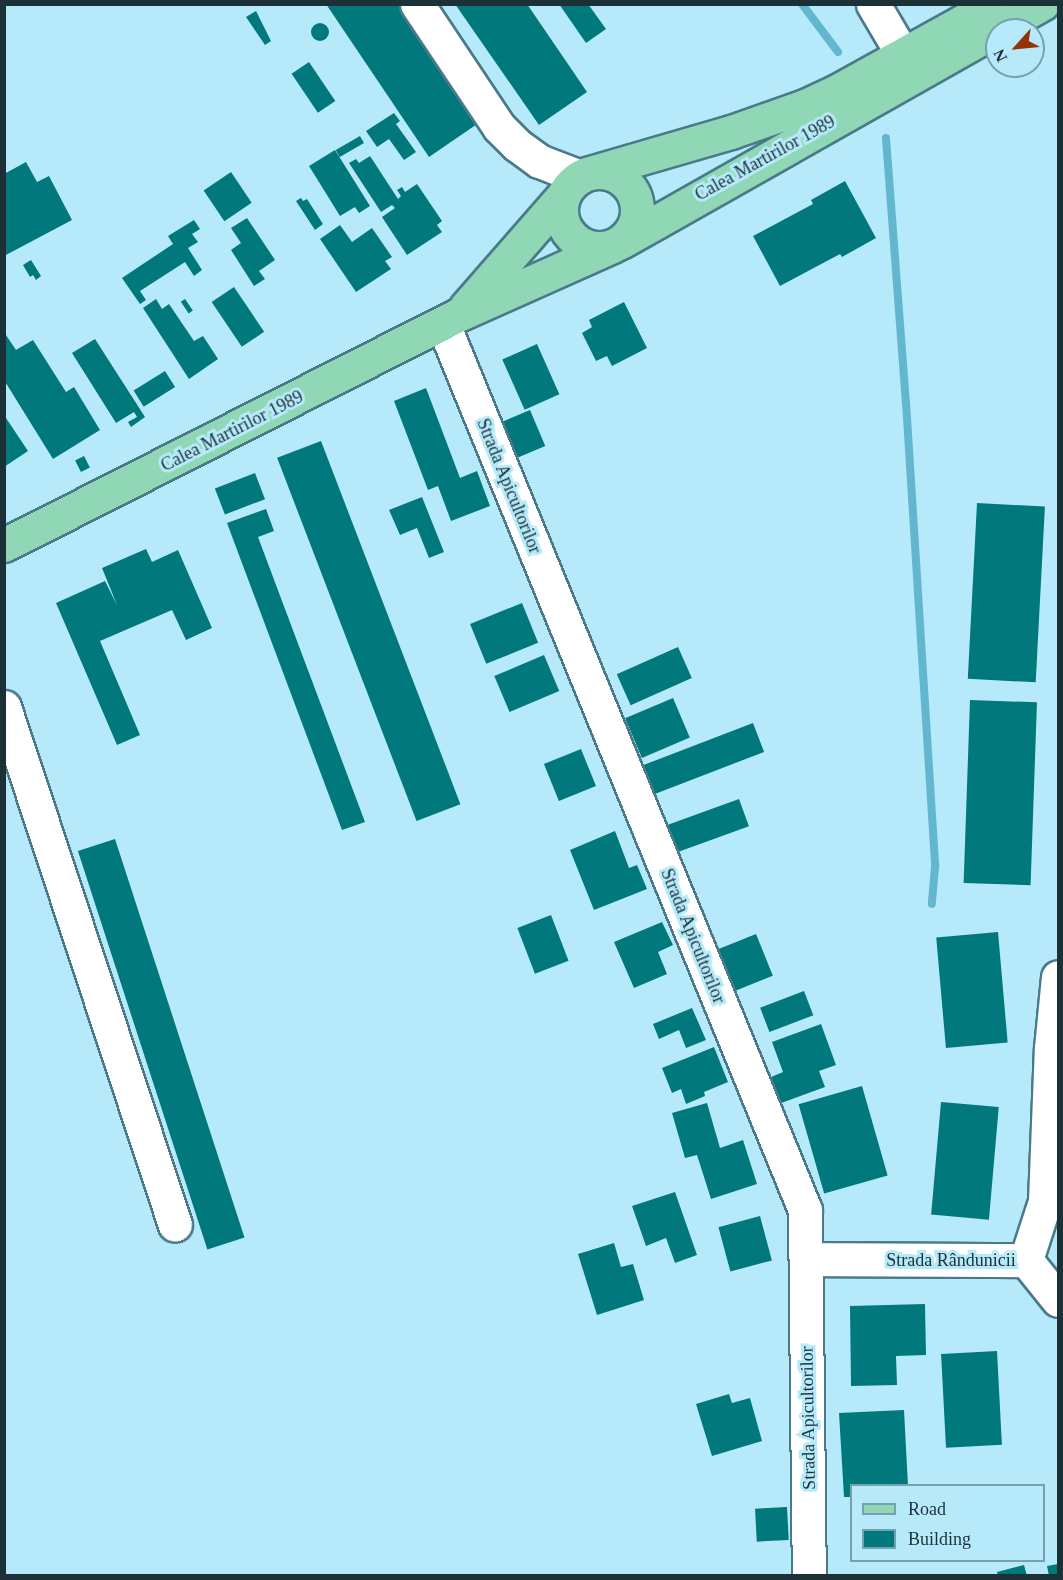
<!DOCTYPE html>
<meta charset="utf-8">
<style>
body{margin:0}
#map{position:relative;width:1063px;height:1580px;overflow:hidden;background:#b6eafa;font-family:Georgia,serif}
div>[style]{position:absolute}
.stream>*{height:8px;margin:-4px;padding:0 4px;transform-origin:4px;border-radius:4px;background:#62b6ce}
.building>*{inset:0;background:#01787c;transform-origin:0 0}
.round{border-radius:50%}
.roads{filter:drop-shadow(2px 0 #4a7a89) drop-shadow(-2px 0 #4a7a89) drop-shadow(0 2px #4a7a89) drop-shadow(0 -2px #4a7a89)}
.minor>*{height:33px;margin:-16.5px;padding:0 16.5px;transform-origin:16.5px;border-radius:16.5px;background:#fff}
.major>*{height:33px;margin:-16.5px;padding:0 16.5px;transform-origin:16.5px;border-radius:16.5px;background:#8fd7b5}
.major>.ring{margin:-16.5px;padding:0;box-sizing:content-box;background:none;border:33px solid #8fd7b5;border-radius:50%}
span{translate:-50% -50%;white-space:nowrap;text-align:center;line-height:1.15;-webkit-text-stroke:6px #b6eafa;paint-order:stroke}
.street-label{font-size:18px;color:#1c3137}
.frame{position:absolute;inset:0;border:6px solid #1c3137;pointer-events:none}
.legend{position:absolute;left:850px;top:1484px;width:195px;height:78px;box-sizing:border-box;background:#b6eafa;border:2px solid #78a0ac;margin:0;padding:8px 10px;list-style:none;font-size:18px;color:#1c3137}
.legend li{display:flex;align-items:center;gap:12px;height:30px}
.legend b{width:30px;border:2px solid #78a0ac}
.north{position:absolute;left:985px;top:18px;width:60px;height:60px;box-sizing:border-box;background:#b6eafa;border:2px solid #78a0ac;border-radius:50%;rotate:243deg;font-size:16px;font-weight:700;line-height:24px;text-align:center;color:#1c3137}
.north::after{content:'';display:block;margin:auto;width:21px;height:27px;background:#973206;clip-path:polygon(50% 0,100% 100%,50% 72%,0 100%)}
</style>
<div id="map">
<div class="stream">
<div style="left:802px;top:4px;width:60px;rotate:53.1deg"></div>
<div style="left:886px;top:138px;width:265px;rotate:85.7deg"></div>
<div style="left:906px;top:402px;width:466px;rotate:86.4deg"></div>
<div style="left:935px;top:867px;width:37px;rotate:95deg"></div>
</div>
<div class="building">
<div style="clip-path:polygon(326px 4px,405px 4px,483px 120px,429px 157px)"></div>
<div style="clip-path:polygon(455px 4px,527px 4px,587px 92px,539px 125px)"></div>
<div style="clip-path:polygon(559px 4px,588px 4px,606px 29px,586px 43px)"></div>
<div style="clip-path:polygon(256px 11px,271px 41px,265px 45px,246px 17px)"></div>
<div class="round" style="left:311px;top:23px;width:18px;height:18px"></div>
<div style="left:309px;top:62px;width:47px;height:21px;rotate:56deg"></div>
<div style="clip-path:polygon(394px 113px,400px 121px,396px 124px,416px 152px,404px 160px,389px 139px,377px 147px,366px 131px)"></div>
<div style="left:360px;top:136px;width:8px;height:28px;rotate:60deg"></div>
<div style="clip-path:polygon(335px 150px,370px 206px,359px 213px,355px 207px,340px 216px,309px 166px)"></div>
<div style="clip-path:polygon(370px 156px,398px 199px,401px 196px,397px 190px,402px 187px,405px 192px,417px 184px,442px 221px,437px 225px,442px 232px,407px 255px,382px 217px,395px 208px,392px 205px,381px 212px,349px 163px,356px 159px,359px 163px)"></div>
<div style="clip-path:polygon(26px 162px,37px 182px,49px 176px,72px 220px,4px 256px,4px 174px)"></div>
<div style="left:231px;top:172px;width:37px;height:33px;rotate:56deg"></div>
<div style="clip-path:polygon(845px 181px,876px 238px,842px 257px,840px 254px,780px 286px,753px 236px,813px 204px,811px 200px)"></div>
<div style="clip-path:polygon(301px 198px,303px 201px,307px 199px,323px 224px,315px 230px,296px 201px)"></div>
<div style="clip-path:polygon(247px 218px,275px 260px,259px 271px,265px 279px,254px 286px,231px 250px,241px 243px,231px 228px)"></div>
<div style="clip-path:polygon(194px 220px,200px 229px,192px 234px,198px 242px,188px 248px,202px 270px,194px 276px,185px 262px,140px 291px,146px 300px,140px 304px,122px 278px,173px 244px,168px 236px)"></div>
<div style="clip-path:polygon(340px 225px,352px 242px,372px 228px,392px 257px,385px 261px,391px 269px,356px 292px,320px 239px)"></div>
<div style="clip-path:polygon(31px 260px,41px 276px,36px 280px,33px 275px,30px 277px,23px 265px)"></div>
<div style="left:234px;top:287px;width:54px;height:27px;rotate:56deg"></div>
<div style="clip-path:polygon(156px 299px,162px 309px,169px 304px,194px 341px,203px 336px,218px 359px,189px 379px,143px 308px)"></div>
<div style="left:185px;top:299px;width:14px;height:5px;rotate:56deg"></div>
<div style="clip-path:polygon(624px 302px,647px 348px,612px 366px,607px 356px,596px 361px,582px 333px,592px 327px,589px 320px)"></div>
<div style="clip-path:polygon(4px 332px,16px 350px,33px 340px,66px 392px,74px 387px,100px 430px,53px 459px,4px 380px)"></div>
<div style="clip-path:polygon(95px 339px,145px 417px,131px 427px,128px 422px,137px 417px,134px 412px,116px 423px,72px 353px)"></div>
<div style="left:537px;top:344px;width:55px;height:38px;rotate:66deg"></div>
<div style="left:165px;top:371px;width:19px;height:37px;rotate:58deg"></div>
<div style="clip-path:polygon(426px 388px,460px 478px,477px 471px,490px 506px,451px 521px,438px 486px,428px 490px,394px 401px)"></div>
<div style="left:530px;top:410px;width:39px;height:41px;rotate:67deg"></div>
<div style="clip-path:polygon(4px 415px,28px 451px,4px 467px)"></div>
<div style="left:321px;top:441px;width:389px;height:47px;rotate:69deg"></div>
<div style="left:84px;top:456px;width:13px;height:10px;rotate:63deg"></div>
<div style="left:255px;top:473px;width:28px;height:43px;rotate:69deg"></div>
<div style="clip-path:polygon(422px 497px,444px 552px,429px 558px,417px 528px,400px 535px,389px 510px)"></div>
<div style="left:977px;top:503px;width:68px;height:176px;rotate:3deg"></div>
<div style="clip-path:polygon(266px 509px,274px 531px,258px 537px,365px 822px,342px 830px,227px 523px)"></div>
<div style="clip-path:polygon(146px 549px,152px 562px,178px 550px,212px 628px,186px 640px,172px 610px,100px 641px,140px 735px,117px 745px,56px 603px,105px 581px,117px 605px,102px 568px)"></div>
<div style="left:522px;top:603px;width:43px;height:56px;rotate:68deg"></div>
<div style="left:678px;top:647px;width:34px;height:67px;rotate:66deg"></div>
<div style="left:544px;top:655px;width:39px;height:54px;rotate:67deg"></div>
<div style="left:673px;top:698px;width:43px;height:52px;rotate:67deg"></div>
<div style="left:970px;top:700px;width:67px;height:183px;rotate:2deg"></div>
<div style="left:753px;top:723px;width:31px;height:124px;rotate:69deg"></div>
<div style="left:581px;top:749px;width:40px;height:40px;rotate:68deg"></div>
<div style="left:739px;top:799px;width:29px;height:80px;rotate:70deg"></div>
<div style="clip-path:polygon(615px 831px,629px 868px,637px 865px,647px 889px,594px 910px,570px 850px)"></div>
<div style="left:115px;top:839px;width:419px;height:39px;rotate:72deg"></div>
<div style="left:551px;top:915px;width:49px;height:36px;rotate:69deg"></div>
<div style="clip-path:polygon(662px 922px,673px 945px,658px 952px,667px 974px,634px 988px,614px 942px)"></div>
<div style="left:998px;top:932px;width:111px;height:62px;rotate:85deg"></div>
<div style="left:756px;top:934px;width:45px;height:43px;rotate:68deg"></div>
<div style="left:804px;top:991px;width:26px;height:47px;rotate:69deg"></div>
<div style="clip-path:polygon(692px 1008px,706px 1040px,686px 1048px,679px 1030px,659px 1039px,653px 1024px)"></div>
<div style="clip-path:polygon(821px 1024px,836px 1065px,819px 1071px,825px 1087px,773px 1106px,764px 1080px,783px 1072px,772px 1042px)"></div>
<div style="clip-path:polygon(714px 1047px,728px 1082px,704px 1092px,705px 1096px,686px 1104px,681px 1089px,672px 1093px,662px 1068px)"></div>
<div style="left:862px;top:1086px;width:93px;height:66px;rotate:74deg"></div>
<div style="left:941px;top:1102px;width:58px;height:113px;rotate:5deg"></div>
<div style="clip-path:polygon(707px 1103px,720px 1148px,743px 1140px,757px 1184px,711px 1199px,697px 1155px,685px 1158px,672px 1113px)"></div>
<div style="clip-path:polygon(675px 1192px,697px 1255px,675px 1263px,666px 1238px,646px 1246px,632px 1206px)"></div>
<div style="left:760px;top:1216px;width:46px;height:43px;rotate:75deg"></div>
<div style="clip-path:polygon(614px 1243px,621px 1267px,633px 1264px,644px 1300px,597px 1315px,578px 1254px)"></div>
<div style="clip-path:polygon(925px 1304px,926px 1355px,896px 1356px,897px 1385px,851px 1386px,850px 1306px)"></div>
<div style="left:997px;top:1351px;width:94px;height:56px;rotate:87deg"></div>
<div style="clip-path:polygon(729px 1394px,732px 1403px,750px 1398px,762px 1441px,712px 1456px,696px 1404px)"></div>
<div style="clip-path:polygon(904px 1410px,908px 1486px,852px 1486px,852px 1497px,844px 1497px,839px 1413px)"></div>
<div style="left:787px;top:1507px;width:33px;height:32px;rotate:87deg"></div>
<div style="clip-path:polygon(1058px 1564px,1058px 1576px,1049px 1576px,1047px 1566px)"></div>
<div style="clip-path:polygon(1024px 1565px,1027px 1576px,998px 1576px,997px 1572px)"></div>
</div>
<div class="roads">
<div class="minor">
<div style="left:417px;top:4px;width:148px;rotate:56.3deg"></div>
<div style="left:499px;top:127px;width:25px;rotate:45deg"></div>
<div style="left:517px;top:145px;width:27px;rotate:36deg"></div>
<div style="left:539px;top:161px;width:44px;rotate:21.3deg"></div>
<div style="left:873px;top:4px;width:59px;rotate:59.5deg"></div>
<div style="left:443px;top:324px;width:957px;rotate:67.78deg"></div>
<div style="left:805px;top:1210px;width:366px;rotate:89.4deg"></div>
<div style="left:4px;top:707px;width:545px;rotate:71.73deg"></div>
<div style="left:806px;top:1259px;width:220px;rotate:0.3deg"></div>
<div style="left:1026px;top:1260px;width:62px;rotate:-72.1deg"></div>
<div style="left:1045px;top:1201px;width:153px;rotate:-87.8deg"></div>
<div style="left:1051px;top:1048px;width:71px;rotate:-84.4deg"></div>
<div style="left:1026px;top:1260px;width:51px;rotate:51.3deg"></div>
</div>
<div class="major">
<div style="left:593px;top:172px;width:144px;rotate:-16.2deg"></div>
<div style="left:731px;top:132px;width:78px;rotate:-19.4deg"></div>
<div style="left:805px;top:106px;width:38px;rotate:-25deg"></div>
<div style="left:839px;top:90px;width:177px;rotate:-29deg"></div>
<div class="ring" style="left:561px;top:172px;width:43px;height:43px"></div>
<div style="left:621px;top:242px;width:484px;rotate:-29.5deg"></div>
<div style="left:466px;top:307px;width:147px;rotate:-48.9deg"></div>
<div style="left:4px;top:545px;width:509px;rotate:-26.87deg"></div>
<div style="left:458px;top:315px;width:167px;rotate:-24.1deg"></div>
</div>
</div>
<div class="street-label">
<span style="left:765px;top:158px;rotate:-29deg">Calea Martirilor 1989</span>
<span style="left:232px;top:431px;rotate:-27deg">Calea Martirilor 1989</span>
<span style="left:509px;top:486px;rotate:68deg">Strada Apicultorilor</span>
<span style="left:693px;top:936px;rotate:68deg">Strada Apicultorilor</span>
<span style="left:951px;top:1260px">Strada Rândunicii</span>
<span style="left:808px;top:1418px;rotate:-91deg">Strada Apicultorilor</span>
</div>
<div class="frame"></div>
<ul class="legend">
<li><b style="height:8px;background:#8fd7b5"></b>Road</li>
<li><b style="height:16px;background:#01787c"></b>Building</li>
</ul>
<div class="north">N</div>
</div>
